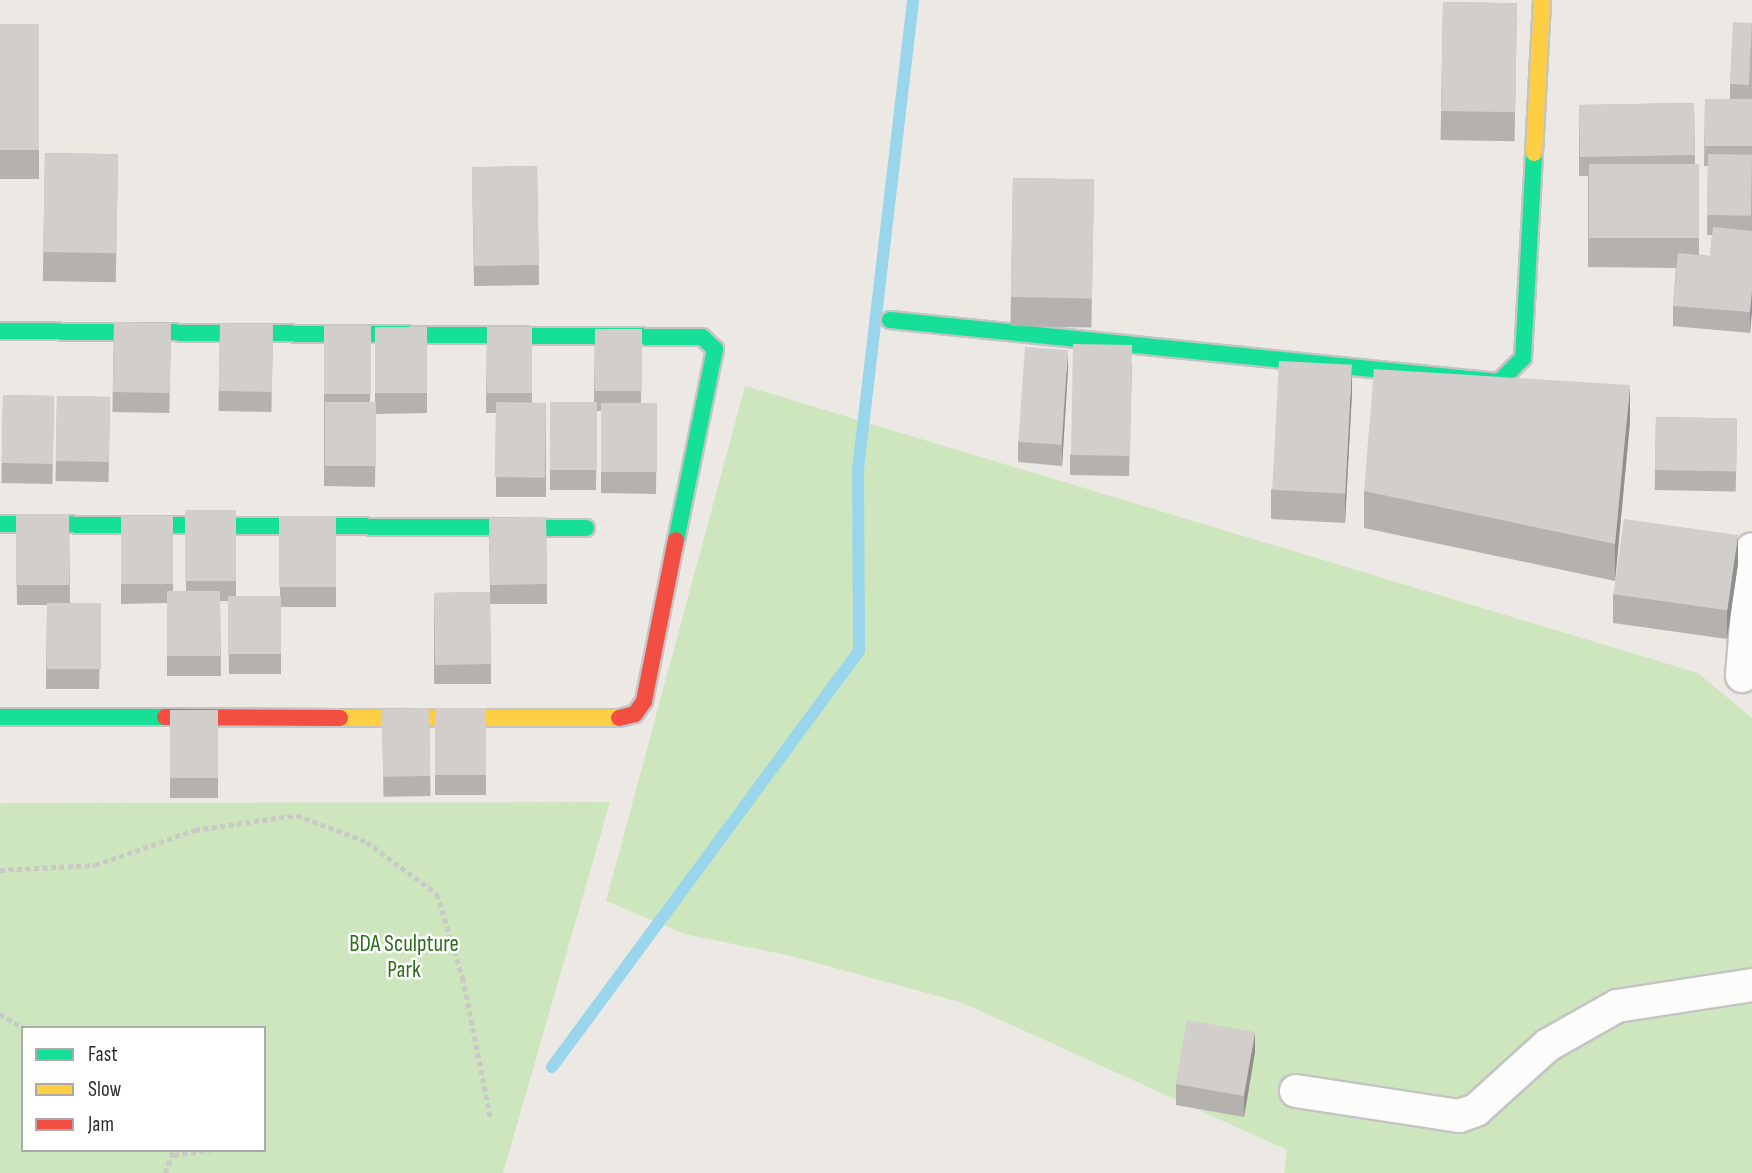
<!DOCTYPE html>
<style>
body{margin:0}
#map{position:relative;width:1752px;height:1173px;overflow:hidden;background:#ece8e4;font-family:"Sofia Sans Condensed",sans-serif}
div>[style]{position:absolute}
.green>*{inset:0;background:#cee6be}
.stream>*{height:12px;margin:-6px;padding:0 6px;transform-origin:6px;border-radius:6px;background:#99d6ec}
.path>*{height:4.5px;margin-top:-2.25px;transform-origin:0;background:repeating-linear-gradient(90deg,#c9c9c8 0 5px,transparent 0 8.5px)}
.roads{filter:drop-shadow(2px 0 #c5c4c5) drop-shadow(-2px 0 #c5c4c5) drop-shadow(0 2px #c5c4c5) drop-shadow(0 -2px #c5c4c5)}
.street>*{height:32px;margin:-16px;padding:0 16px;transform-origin:16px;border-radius:16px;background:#fcfcfb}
.fast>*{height:16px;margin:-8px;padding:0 8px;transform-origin:8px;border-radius:8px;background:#16e098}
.slow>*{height:16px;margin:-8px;padding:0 8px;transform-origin:8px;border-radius:8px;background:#ffcf43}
.jam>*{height:16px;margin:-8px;padding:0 8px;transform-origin:8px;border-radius:8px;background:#f24e42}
.wall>*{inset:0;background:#b4b1af;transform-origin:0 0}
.shaded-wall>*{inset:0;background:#92908e}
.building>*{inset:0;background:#d1cecb;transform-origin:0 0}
span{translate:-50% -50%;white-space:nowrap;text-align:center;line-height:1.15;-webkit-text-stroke:5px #fff;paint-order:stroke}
.park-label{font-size:23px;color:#2c6e1b}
.legend{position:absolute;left:21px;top:1026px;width:245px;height:126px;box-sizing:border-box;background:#fff;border:2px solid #ababab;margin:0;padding:9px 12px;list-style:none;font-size:21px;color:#2e2e2e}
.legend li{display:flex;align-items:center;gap:14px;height:35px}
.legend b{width:35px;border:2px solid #ababab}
</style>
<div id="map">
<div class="green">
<div style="clip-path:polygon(745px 386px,1698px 673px,1752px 718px,1752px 1173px,1284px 1173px,1287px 1150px,963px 1003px,791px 956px,685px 934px,606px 901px)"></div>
<div style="clip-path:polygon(evenodd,610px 802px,503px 1173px,0 1173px,0 803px,610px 802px,23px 1028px,264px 1028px,264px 1150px,23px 1150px,23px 1028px)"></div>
</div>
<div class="stream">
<div style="left:552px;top:1067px;width:517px;rotate:-53.57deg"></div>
<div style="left:859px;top:651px;width:182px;rotate:-90.3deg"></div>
<div style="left:858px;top:469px;width:472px;rotate:-83.3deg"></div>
</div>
<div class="path">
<div style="left:0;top:870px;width:95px;rotate:-3deg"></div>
<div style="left:95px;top:865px;width:106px;rotate:-19.3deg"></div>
<div style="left:195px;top:830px;width:103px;rotate:-8.4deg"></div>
<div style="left:297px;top:815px;width:75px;rotate:21.1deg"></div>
<div style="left:367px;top:842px;width:87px;rotate:36.6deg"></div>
<div style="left:437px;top:894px;width:88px;rotate:72.8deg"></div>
<div style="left:463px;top:978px;width:144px;rotate:78.8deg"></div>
<div style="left:0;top:1014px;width:28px;rotate:30deg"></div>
<div style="left:174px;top:1155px;width:36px;rotate:-8deg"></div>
<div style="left:165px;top:1173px;width:25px;rotate:-69deg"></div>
</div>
<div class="roads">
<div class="street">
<div style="left:1742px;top:676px;width:127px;rotate:-85.5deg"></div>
<div style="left:1296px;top:1091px;width:165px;rotate:8.7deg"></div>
<div style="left:1459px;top:1116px;width:18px;rotate:-19deg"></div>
<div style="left:1476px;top:1110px;width:97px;rotate:-42.1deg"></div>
<div style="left:1548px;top:1045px;width:79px;rotate:-29.5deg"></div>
<div style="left:1617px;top:1006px;width:137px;rotate:-8.8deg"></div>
</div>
<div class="fast">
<div style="left:890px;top:320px;width:612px;rotate:5.81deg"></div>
<div style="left:1499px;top:382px;width:34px;rotate:-45deg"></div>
<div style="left:1523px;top:358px;width:205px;rotate:-86.9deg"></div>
<div style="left:0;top:331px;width:702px;rotate:0.49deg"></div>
<div style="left:702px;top:337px;width:18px;rotate:43deg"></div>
<div style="left:715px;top:349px;width:195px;rotate:101.5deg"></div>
<div style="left:0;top:524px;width:586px;rotate:0.39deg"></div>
<div style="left:0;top:717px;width:165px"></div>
</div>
<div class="slow">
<div style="left:1534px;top:153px;width:153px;rotate:-87deg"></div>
<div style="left:340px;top:718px;width:279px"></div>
</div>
<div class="jam">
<div style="left:165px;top:717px;width:175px;rotate:0.3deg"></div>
<div style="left:619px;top:718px;width:16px;rotate:-14deg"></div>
<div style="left:635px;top:714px;width:16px;rotate:-55deg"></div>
<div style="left:644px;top:701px;width:164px;rotate:-78.8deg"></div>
</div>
</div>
<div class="wall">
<div style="left:1443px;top:2px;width:74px;height:138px;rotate:1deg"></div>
<div style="clip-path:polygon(1752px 23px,1752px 310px,1750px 333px,1673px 326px,1673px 306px,1676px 268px,1588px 267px,1588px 176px,1579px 176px,1579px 105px,1694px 103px,1695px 164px,1699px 164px,1699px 255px,1710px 256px,1712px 235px,1707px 235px,1708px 166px,1704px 166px,1705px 99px,1730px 99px,1730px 84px)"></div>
<div style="left:0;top:24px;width:39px;height:155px"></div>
<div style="left:45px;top:153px;width:73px;height:128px;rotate:1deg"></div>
<div style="left:537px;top:166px;width:119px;height:65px;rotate:89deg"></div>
<div style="left:1013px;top:178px;width:81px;height:148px;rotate:1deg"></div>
<div style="left:114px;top:322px;width:57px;height:90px;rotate:1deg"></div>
<div style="left:220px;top:323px;width:53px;height:88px;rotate:1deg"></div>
<div style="clip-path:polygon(324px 326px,371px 326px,370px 402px,375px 402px,375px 327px,427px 327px,427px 413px,376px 414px,375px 487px,324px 486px)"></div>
<div style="clip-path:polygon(487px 327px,532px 327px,532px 403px,546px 403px,546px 497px,496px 497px,496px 413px,486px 413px)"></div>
<div style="clip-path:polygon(595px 329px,642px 329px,641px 403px,657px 403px,656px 494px,601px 493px,601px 411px,597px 411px,596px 490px,550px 490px,550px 402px,594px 402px)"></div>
<div style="clip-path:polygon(1132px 365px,1129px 476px,1070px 475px,1070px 455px)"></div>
<div style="clip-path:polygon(1068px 370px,1062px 466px,1018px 462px,1018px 442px)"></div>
<div style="clip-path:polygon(1352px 393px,1345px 523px,1271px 519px,1271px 490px)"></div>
<div style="left:3px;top:395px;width:51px;height:88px;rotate:1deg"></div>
<div style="left:57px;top:396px;width:53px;height:85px;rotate:1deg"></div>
<div style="left:1656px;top:417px;width:81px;height:73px;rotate:1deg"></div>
<div style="clip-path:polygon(1630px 422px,1615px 581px,1364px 528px,1364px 491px)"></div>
<div style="clip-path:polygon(185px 510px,236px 510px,236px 596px,280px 596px,279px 516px,336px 516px,336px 607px,281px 607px,281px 674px,229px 674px,228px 601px,220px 601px,221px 676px,167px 676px,167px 603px,121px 604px,121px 516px,173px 516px,173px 591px,186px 591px)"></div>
<div style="clip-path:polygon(16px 514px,69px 514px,70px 603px,101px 603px,99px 689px,46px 689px,47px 605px,17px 605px)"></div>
<div style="clip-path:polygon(546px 517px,547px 604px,490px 604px,491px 684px,434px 684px,434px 593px,490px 592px,489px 518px)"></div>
<div style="clip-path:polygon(1738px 564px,1727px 639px,1613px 623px,1613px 594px)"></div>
<div style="left:429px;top:708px;width:88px;height:47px;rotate:89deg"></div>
<div style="left:435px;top:708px;width:51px;height:87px"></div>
<div style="left:170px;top:710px;width:48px;height:88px"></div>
<div style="clip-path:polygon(1255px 1052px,1244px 1117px,1176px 1105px,1176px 1084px)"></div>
</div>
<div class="shaded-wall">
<div style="clip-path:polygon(1752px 290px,1752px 310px,1750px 333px,1750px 312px)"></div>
<div style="clip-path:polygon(1068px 350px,1068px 370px,1062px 466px,1062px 446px)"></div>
<div style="clip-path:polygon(1352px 365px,1352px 393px,1345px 523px,1345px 494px)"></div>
<div style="clip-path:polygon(1630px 385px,1630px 422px,1615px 581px,1615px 544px)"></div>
<div style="clip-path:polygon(1738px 535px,1738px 564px,1727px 639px,1727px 610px)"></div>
<div style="clip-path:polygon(1255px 1032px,1255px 1052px,1244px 1117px,1244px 1097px)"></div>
</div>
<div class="building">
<div style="left:1443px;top:2px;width:74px;height:109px;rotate:1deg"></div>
<div style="left:1733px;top:22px;width:19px;height:62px;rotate:3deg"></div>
<div style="left:0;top:24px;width:39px;height:126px"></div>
<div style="left:1705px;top:99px;width:47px;height:47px"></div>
<div style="left:1694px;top:103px;width:52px;height:115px;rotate:89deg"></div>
<div style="left:45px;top:153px;width:73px;height:99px;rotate:1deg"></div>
<div style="left:1708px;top:154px;width:44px;height:61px;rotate:1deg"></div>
<div style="left:1589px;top:164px;width:110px;height:74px"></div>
<div style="left:537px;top:166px;width:99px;height:65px;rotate:89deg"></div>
<div style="left:1013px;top:178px;width:81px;height:119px;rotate:1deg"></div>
<div style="clip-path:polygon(1713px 227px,1752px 231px,1752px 290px,1750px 312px,1673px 306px,1678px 253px,1710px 256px)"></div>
<div style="left:114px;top:322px;width:57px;height:70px;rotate:1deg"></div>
<div style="left:220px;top:323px;width:53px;height:68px;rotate:1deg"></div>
<div style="left:324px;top:326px;width:47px;height:68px"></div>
<div style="left:375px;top:327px;width:52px;height:66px"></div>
<div style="left:487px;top:327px;width:45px;height:66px"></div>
<div style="left:595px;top:329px;width:47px;height:62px"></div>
<div style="left:1073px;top:344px;width:59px;height:111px;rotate:1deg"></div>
<div style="left:1025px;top:347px;width:43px;height:95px;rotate:4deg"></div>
<div style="left:1279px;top:361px;width:73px;height:129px;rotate:3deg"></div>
<div style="clip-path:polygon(1374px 369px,1630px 385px,1615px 544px,1364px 491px)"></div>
<div style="left:3px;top:395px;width:51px;height:68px;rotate:1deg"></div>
<div style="left:57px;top:396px;width:53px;height:65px;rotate:1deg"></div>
<div style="left:325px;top:402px;width:51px;height:64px"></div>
<div style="left:496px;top:402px;width:50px;height:75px;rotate:1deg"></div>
<div style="left:550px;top:402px;width:47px;height:68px"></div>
<div style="left:601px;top:403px;width:56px;height:69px"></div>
<div style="left:1656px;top:417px;width:81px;height:53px;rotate:1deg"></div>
<div style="left:185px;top:510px;width:51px;height:71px"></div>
<div style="left:16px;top:514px;width:53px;height:71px"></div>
<div style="left:121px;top:516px;width:52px;height:68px"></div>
<div style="left:279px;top:516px;width:57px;height:71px"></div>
<div style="left:546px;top:517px;width:67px;height:57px;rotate:89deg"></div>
<div style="left:1624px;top:519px;width:115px;height:76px;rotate:8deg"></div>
<div style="left:167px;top:591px;width:53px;height:65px"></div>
<div style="left:490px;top:592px;width:72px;height:56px;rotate:89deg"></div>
<div style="left:228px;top:596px;width:53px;height:58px"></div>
<div style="left:47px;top:603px;width:54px;height:66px"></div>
<div style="left:429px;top:708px;width:68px;height:47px;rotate:89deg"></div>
<div style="left:435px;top:708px;width:51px;height:67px"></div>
<div style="left:170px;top:710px;width:48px;height:68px"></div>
<div style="left:1187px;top:1020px;width:69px;height:65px;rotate:10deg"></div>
</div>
<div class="park-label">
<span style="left:404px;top:957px">BDA Sculpture<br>Park</span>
</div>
<ul class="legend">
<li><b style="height:9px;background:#16e098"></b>Fast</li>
<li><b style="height:9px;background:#ffcf43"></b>Slow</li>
<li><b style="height:9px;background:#f24e42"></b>Jam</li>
</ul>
</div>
